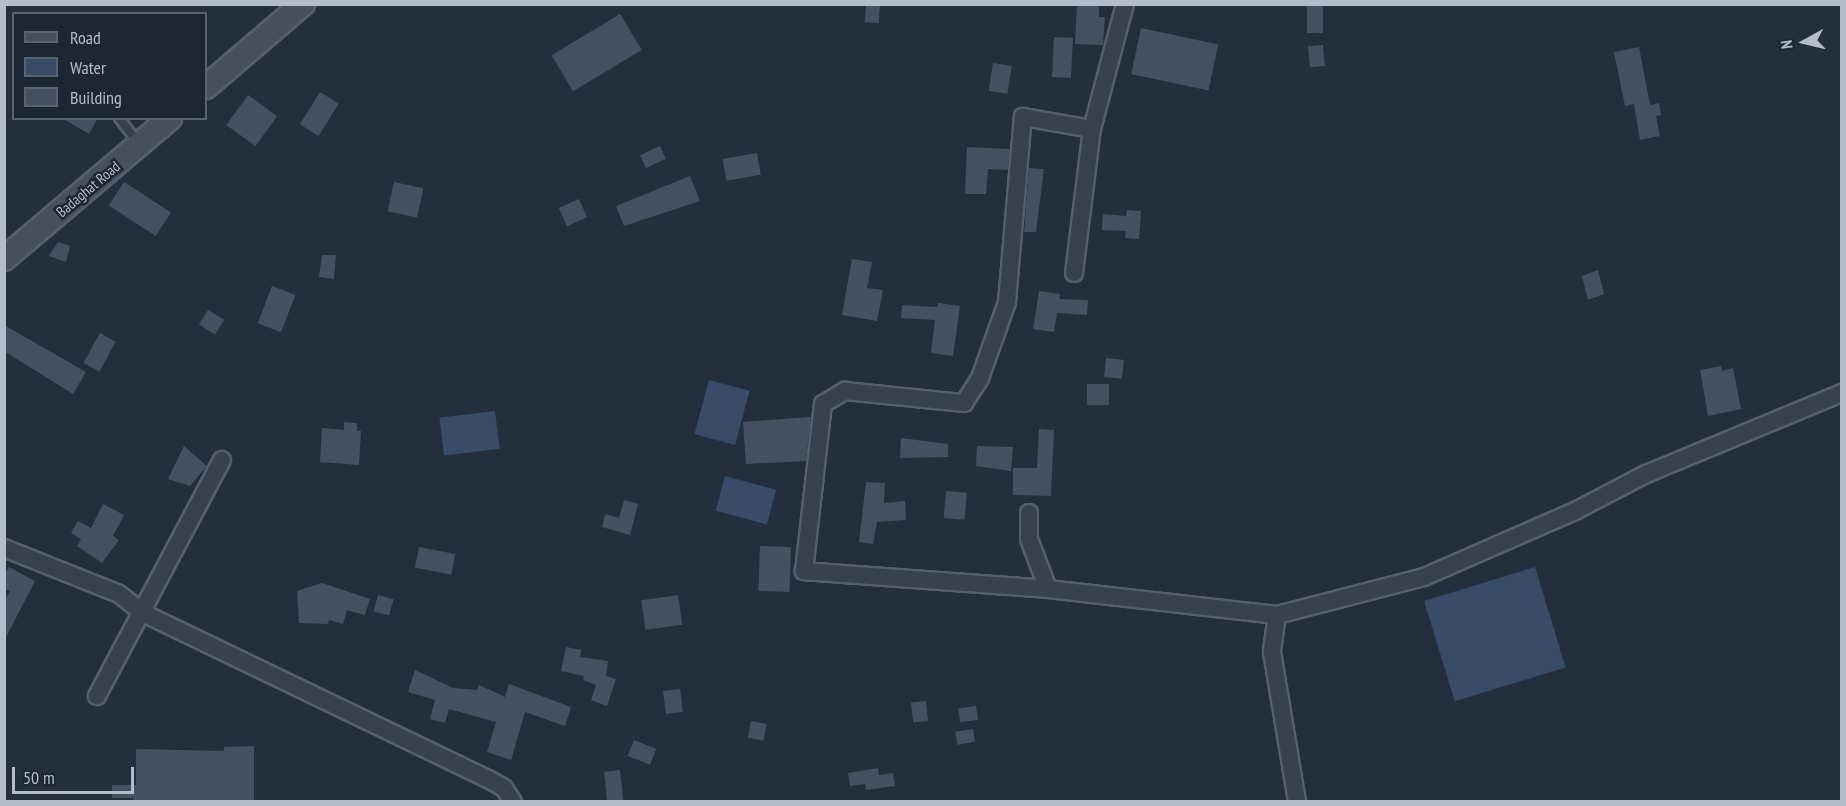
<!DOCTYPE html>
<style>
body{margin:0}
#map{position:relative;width:1846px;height:806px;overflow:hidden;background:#242f3e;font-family:"PT Sans Narrow",sans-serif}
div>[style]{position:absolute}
.water>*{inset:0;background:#394c67;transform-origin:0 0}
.building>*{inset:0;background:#455162;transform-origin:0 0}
.roads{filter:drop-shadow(2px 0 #565f6c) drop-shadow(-2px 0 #565f6c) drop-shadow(0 2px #565f6c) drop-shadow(0 -2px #565f6c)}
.lane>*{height:8px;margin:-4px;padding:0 4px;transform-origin:4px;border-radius:4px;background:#38414e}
.street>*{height:16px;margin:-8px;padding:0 8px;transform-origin:8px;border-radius:8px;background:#38414e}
.secondary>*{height:22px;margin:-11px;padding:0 11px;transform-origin:11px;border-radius:11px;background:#465061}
span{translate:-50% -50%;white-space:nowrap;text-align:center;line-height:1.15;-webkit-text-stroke:5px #1d2633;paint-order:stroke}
.street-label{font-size:15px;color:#b4bcc9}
.frame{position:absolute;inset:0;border:6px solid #b4bcc9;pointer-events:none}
.legend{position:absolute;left:12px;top:12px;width:195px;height:108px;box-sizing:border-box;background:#1d2633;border:2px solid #59626f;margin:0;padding:8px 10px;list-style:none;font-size:18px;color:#b4bcc9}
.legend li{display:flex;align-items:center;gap:12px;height:30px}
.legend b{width:30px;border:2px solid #59626f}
.north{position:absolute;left:1774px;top:12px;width:60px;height:60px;-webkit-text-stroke:4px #1d2633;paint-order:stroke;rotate:262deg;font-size:16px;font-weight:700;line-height:24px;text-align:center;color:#b4bcc9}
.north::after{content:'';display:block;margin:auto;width:21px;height:27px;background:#b4bcc9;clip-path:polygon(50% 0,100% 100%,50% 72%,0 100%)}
.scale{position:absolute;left:12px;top:767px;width:122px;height:27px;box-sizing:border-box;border:3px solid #b4bcc9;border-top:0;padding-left:8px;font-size:18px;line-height:21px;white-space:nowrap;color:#b4bcc9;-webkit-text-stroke:4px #1d2633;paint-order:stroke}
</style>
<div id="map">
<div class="water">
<div style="left:709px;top:380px;width:42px;height:56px;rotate:15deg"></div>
<div style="left:495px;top:411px;width:38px;height:56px;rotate:83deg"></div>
<div style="left:725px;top:476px;width:53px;height:36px;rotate:15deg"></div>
<div style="left:1535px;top:567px;width:105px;height:116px;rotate:73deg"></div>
</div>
<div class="building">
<div style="left:866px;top:4px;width:14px;height:18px;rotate:4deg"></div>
<div style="clip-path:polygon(1077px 4px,1099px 4px,1099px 17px,1105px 17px,1103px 45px,1075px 44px)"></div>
<div style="left:1307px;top:4px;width:16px;height:29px"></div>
<div style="left:620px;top:14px;width:42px;height:80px;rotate:59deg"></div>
<div style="left:1141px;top:28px;width:79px;height:47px;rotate:12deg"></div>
<div style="left:1054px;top:37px;width:19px;height:40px;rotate:3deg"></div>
<div style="left:1323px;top:45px;width:21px;height:15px;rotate:85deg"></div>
<div style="clip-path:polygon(1639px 47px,1650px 105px,1659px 103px,1661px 115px,1656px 116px,1660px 136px,1640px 140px,1634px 104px,1625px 106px,1614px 52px)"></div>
<div style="left:993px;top:63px;width:19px;height:28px;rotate:9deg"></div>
<div style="left:320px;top:92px;width:22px;height:38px;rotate:32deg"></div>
<div style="left:248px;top:95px;width:36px;height:37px;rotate:36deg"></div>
<div style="clip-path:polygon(62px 118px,98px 118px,89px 134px)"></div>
<div style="left:660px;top:146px;width:14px;height:22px;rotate:65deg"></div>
<div style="clip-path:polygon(967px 147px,1010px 149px,1008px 170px,988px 169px,986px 194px,965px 194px)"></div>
<div style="left:757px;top:153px;width:22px;height:35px;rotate:80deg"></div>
<div style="clip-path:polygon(1029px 168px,1044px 169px,1036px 232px,1024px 232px)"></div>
<div style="clip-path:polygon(690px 176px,700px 201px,624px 226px,616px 206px)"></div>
<div style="left:124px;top:182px;width:56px;height:28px;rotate:33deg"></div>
<div style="left:394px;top:182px;width:30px;height:30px;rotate:12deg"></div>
<div style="left:579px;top:199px;width:20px;height:22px;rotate:66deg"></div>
<div style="clip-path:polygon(1127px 210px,1141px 211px,1139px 239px,1125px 238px,1126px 231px,1102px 230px,1103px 214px,1126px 216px)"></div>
<div style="clip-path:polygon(58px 242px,70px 246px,66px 262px,49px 256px)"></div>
<div style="clip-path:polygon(322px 255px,336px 255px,334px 279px,319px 277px)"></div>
<div style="clip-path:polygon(852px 259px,872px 262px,867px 288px,883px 290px,877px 321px,842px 315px)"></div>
<div style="clip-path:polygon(1598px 270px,1604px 294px,1588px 300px,1582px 276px)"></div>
<div style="left:272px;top:286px;width:25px;height:40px;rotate:21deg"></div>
<div style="clip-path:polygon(1039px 291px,1060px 294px,1059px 299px,1088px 300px,1087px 315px,1057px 313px,1054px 332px,1033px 329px)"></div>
<div style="clip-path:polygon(938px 303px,960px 306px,953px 356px,931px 353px,935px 320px,901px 318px,902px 305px,937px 307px)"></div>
<div style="left:208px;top:310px;width:19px;height:17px;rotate:32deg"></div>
<div style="clip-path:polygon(4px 325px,86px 372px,73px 394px,4px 351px)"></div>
<div style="left:100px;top:333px;width:18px;height:34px;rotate:29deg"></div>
<div style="left:1106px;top:358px;width:18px;height:19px;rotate:6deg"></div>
<div style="clip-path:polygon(1721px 366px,1722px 371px,1733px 368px,1741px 409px,1708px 416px,1700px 370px)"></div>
<div style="left:1109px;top:384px;width:21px;height:22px;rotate:90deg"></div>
<div style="clip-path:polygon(811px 417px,806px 461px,746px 464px,743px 422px)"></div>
<div style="clip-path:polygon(344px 422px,357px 423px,357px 431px,361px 431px,359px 465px,320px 462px,322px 428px,344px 430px)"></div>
<div style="clip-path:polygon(1039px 429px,1054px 430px,1051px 496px,1013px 495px,1013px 468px,1037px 468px)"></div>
<div style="clip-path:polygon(901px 438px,948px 444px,948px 457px,900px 458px)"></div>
<div style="clip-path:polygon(184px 446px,207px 466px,190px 486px,168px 479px)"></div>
<div style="clip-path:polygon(977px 446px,1013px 447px,1011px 471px,976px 466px)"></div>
<div style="clip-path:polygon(866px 482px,885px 483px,884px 503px,905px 501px,906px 520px,877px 522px,873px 544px,859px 542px)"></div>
<div style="left:946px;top:491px;width:21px;height:27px;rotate:5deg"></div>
<div style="clip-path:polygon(624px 500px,638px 504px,630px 535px,602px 527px,605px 514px,619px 518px)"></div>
<div style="clip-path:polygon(103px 504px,124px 515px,113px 536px,119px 540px,102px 563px,77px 546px,81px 539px,71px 533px,78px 521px,91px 528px)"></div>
<div style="left:760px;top:546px;width:31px;height:45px;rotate:2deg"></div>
<div style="left:419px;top:547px;width:37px;height:21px;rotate:11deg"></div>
<div style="clip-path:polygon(9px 567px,35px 581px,4px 641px,4px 601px,10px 591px,4px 589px,4px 575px)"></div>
<div style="clip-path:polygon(322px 583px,370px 599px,365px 615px,347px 610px,343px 624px,329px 620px,328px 624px,299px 623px,297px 591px)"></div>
<div style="left:378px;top:595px;width:16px;height:17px;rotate:15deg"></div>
<div style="left:678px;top:595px;width:30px;height:37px;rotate:82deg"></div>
<div style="clip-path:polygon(566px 647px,581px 650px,580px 657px,608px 661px,606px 676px,616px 679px,607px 706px,591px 700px,596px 685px,583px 680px,584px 676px,561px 671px)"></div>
<div style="clip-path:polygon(415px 670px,453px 688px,477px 690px,479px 685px,505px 697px,509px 684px,571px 707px,565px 726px,525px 712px,511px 760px,487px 752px,496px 722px,449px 709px,445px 723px,430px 719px,435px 700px,408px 692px)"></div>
<div style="left:680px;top:689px;width:23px;height:17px;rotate:83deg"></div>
<div style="left:926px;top:701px;width:20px;height:15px;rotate:84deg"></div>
<div style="left:976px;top:706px;width:14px;height:18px;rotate:82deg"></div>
<div style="left:751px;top:721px;width:16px;height:17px;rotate:11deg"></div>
<div style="left:973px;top:729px;width:13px;height:18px;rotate:81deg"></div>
<div style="left:634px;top:740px;width:24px;height:17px;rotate:22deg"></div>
<div style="clip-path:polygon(254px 746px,254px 801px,133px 801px,133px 798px,112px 798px,112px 785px,136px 785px,136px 749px,224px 751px,224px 747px)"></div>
<div style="clip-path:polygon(878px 768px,879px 775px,893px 773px,895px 786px,866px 790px,865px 784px,850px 786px,848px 773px)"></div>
<div style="left:620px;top:770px;width:31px;height:16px;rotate:84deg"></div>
</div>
<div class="roads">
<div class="lane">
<div style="left:119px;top:118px;width:33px;rotate:52deg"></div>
</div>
<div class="street">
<div style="left:1074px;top:273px;width:145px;rotate:-82.9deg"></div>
<div style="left:1092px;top:129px;width:129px;rotate:-75.2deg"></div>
<div style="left:1029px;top:513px;width:26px;rotate:90deg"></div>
<div style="left:1029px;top:539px;width:53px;rotate:69.2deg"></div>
<div style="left:1048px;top:589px;width:230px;rotate:6.5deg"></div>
<div style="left:1277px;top:615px;width:37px;rotate:98deg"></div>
<div style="left:1272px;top:652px;width:152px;rotate:80.5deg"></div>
<div style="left:4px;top:548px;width:124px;rotate:21.8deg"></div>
<div style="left:119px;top:594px;width:31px;rotate:38deg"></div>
<div style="left:143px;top:613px;width:385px;rotate:25.7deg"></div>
<div style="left:490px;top:780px;width:16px;rotate:30deg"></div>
<div style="left:504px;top:788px;width:17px;rotate:57deg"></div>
<div style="left:1048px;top:589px;width:245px;rotate:-175.8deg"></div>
<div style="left:804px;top:571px;width:168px;rotate:-83.5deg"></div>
<div style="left:823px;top:404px;width:26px;rotate:-31deg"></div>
<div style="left:845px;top:391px;width:120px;rotate:5.8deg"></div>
<div style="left:964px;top:403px;width:30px;rotate:-57deg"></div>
<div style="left:980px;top:378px;width:81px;rotate:-70.4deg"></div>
<div style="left:1007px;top:302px;width:186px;rotate:-85.1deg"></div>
<div style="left:1023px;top:117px;width:70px;rotate:9.9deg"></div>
<div style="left:1277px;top:615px;width:152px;rotate:-14.5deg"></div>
<div style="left:1424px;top:577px;width:167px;rotate:-23.6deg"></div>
<div style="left:1577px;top:510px;width:78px;rotate:-27.6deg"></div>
<div style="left:1646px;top:474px;width:212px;rotate:-22.5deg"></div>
<div style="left:97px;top:696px;width:267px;rotate:-62.1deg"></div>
</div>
<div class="secondary">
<div style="left:206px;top:87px;width:128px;rotate:-40.6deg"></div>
<div style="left:4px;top:259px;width:218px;rotate:-40.3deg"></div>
</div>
</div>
<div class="street-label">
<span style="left:88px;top:189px;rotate:-40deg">Badaghat Road</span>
</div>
<div class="frame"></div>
<ul class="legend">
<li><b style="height:8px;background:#465061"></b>Road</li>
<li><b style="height:16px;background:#394c67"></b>Water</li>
<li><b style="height:16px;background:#455162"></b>Building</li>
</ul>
<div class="north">N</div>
<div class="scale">50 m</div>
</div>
